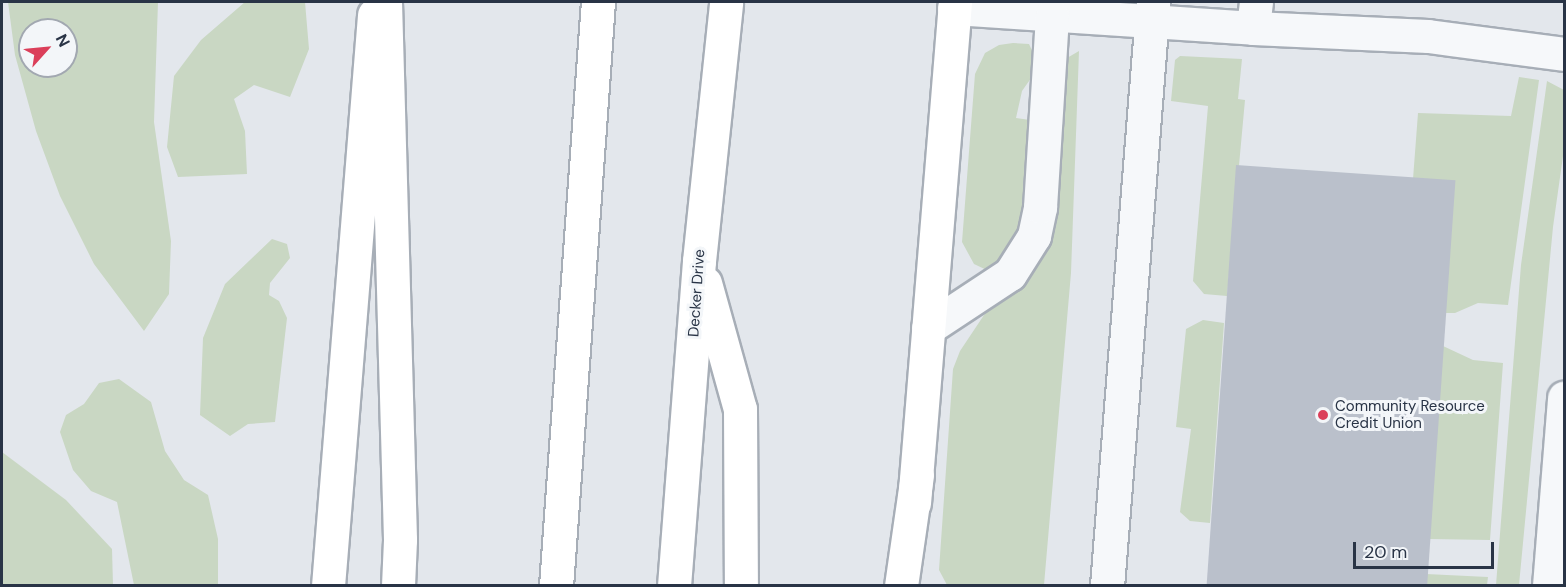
<!DOCTYPE html>
<style>
body{margin:0}
#map{position:relative;width:1566px;height:587px;overflow:hidden;background:#e3e7ec;font-family:"DM Sans",sans-serif}
div>[style]{position:absolute}
.green>*{inset:0;background:#c9d7c3}
.building>*{inset:0;background:#bac0cb;transform-origin:0 0}
.roads{filter:drop-shadow(2px 0 #a7aeb7) drop-shadow(-2px 0 #a7aeb7) drop-shadow(0 2px #a7aeb7) drop-shadow(0 -2px #a7aeb7)}
.minor>*{height:33px;margin:-16.5px;padding:0 16.5px;transform-origin:16.5px;border-radius:16.5px;background:#f6f8fa}
.major>*{height:33px;margin:-16.5px;padding:0 16.5px;transform-origin:16.5px;border-radius:16.5px;background:#fff}
.highway>*{height:33px;margin:-16.5px;padding:0 16.5px;transform-origin:16.5px;border-radius:16.5px;background:#fff}
.dots>*{width:16px;height:16px;translate:-50% -50%;box-sizing:border-box;border:3px solid #f3f6f9;border-radius:50%}
span{translate:-50% -50%;white-space:nowrap;text-align:center;line-height:1.15;-webkit-text-stroke:6px #f3f6f9;paint-order:stroke}
.street-label{font-size:15px;color:#293446}
.poi-label{font-size:15px;color:#293446}
.left{translate:0 -50%;text-align:left}
.frame{position:absolute;inset:0;border:3px solid #293446;pointer-events:none}
.north{position:absolute;left:18px;top:18px;width:60px;height:60px;box-sizing:border-box;background:#f3f6f9;border:2px solid #a2a8b1;border-radius:50%;rotate:63deg;font-size:16px;font-weight:700;line-height:24px;text-align:center;color:#293446}
.north::after{content:'';display:block;margin:auto;width:21px;height:27px;background:#db3f5a;clip-path:polygon(50% 0,100% 100%,50% 72%,0 100%)}
.scale{position:absolute;left:1353px;top:542px;width:141px;height:27px;box-sizing:border-box;border:3px solid #293446;border-top:0;padding-left:8px;font-size:18px;line-height:21px;white-space:nowrap;color:#293446;-webkit-text-stroke:4px #f3f6f9;paint-order:stroke}
</style>
<div id="map">
<div class="green">
<div style="clip-path:polygon(evenodd,8px 2px,158px 2px,154px 122px,171px 241px,169px 294px,144px 331px,94px 264px,60px 196px,36px 131px,15px 55px,8px 2px,30px 30px,66px 30px,66px 66px,30px 66px,30px 30px)"></div>
<div style="clip-path:polygon(245px 2px,305px 2px,309px 49px,290px 97px,254px 85px,234px 99px,245px 131px,247px 174px,178px 177px,167px 147px,174px 76px,201px 40px)"></div>
<div style="clip-path:polygon(1013px 43px,1029px 44px,1035px 57px,1034px 74px,1022px 91px,1016px 118px,1030px 120px,1023px 224px,993px 273px,974px 264px,962px 242px,975px 74px,985px 53px,999px 45px)"></div>
<div style="clip-path:polygon(1079px 51px,1071px 273px,1044px 585px,947px 585px,939px 570px,953px 369px,960px 351px,984px 315px,1015px 284px,1067px 58px)"></div>
<div style="clip-path:polygon(1180px 56px,1242px 59px,1238px 99px,1245px 100px,1227px 296px,1204px 294px,1193px 281px,1208px 106px,1171px 101px,1175px 60px)"></div>
<div style="clip-path:polygon(1519px 77px,1539px 80px,1508px 305px,1478px 303px,1455px 313px,1445px 313px,1413px 179px,1418px 113px,1511px 116px)"></div>
<div style="clip-path:polygon(1547px 81px,1564px 90px,1564px 149px,1553px 227px,1519px 585px,1496px 585px,1521px 265px)"></div>
<div style="clip-path:polygon(272px 239px,287px 244px,290px 258px,270px 283px,269px 295px,279px 301px,287px 318px,275px 422px,248px 424px,230px 436px,200px 415px,203px 338px,225px 284px)"></div>
<div style="clip-path:polygon(1203px 320px,1224px 323px,1210px 523px,1190px 521px,1180px 512px,1191px 429px,1176px 427px,1186px 329px)"></div>
<div style="clip-path:polygon(1443px 346px,1473px 360px,1503px 363px,1490px 540px,1429px 539px)"></div>
<div style="clip-path:polygon(119px 379px,151px 402px,165px 451px,184px 480px,208px 495px,218px 539px,218px 585px,134px 585px,117px 502px,91px 491px,73px 470px,60px 432px,66px 415px,84px 404px,99px 383px)"></div>
<div style="clip-path:polygon(2px 452px,66px 500px,112px 549px,113px 585px,2px 585px)"></div>
<div style="clip-path:polygon(1426px 574px,1488px 577px,1487px 585px,1426px 586px)"></div>
</div>
<div class="building">
<div style="left:1236px;top:165px;width:220px;height:421px;rotate:4deg"></div>
</div>
<div class="roads">
<div class="minor">
<div style="left:1256px;top:2px;width:26px;rotate:97deg"></div>
<div style="left:1253px;top:28px;width:175px;rotate:2.6deg"></div>
<div style="left:1428px;top:36px;width:137px;rotate:7.5deg"></div>
<div style="left:954px;top:8px;width:300px;rotate:3.8deg"></div>
<div style="left:928px;top:328px;width:98px;rotate:-33.4deg"></div>
<div style="left:1010px;top:274px;width:45px;rotate:-57.7deg"></div>
<div style="left:1034px;top:236px;width:30px;rotate:-78deg"></div>
<div style="left:1040px;top:207px;width:192px;rotate:-86.4deg"></div>
<div style="left:1107px;top:586px;width:586px;rotate:-85.5deg"></div>
<div style="left:1549px;top:586px;width:189px;rotate:-85.4deg"></div>
</div>
<div class="major">
<div style="left:914px;top:503px;width:503px;rotate:-85.32deg"></div>
<div style="left:328px;top:586px;width:573px;rotate:-85.39deg"></div>
</div>
<div class="highway">
<div style="left:385px;top:2px;width:538px;rotate:88.4deg"></div>
<div style="left:400px;top:540px;width:46px;rotate:92.5deg"></div>
<div style="left:705px;top:283px;width:131px;rotate:74.5deg"></div>
<div style="left:740px;top:409px;width:177px;rotate:89.7deg"></div>
<div style="left:556px;top:586px;width:586px;rotate:-85.89deg"></div>
<div style="left:674px;top:586px;width:326px;rotate:-85.6deg"></div>
<div style="left:699px;top:261px;width:260px;rotate:-84deg"></div>
<div style="left:901px;top:586px;width:112px;rotate:-81.8deg"></div>
</div>
</div>
<div class="dots">
<div style="left:1323px;top:415px;background:#db3f5a"></div>
</div>
<div class="street-label">
<span style="left:697px;top:293px;rotate:-86deg">Decker Drive</span>
</div>
<div class="poi-label">
<span class="left" style="left:1335px;top:415px">Community Resource<br>Credit Union</span>
</div>
<div class="frame"></div>
<div class="north">N</div>
<div class="scale">20 m</div>
</div>
